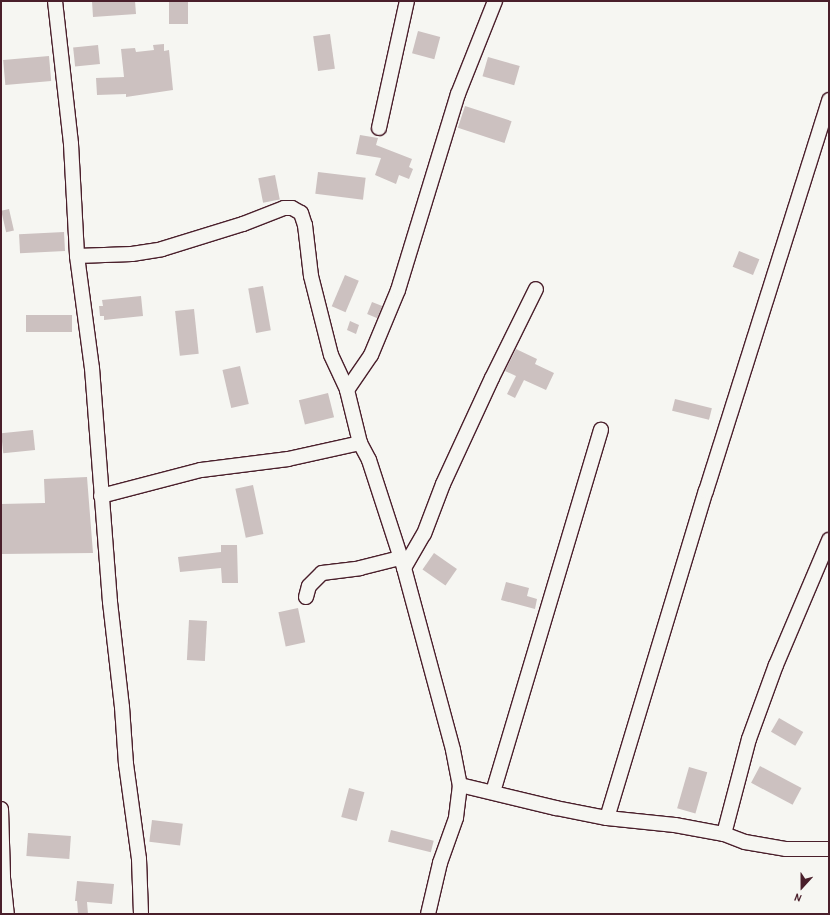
<!DOCTYPE html>
<style>
body{margin:0}
#map{position:relative;width:830px;height:915px;overflow:hidden;background:#f6f6f2;font-family:"Patrick Hand",sans-serif}
div>[style]{position:absolute}
.building>*{inset:0;background:#ccc1c0;transform-origin:0 0}
.roads{filter:drop-shadow(1px 0 #4a1f2b) drop-shadow(-1px 0 #4a1f2b) drop-shadow(0 1px #4a1f2b) drop-shadow(0 -1px #4a1f2b)}
.minor>*{height:14px;margin:-7px;padding:0 7px;transform-origin:7px;border-radius:7px;background:#f6f6f2}
span{translate:-50% -50%;white-space:nowrap;text-align:center;line-height:1.15;-webkit-text-stroke:3px #f6f6f2;paint-order:stroke}
.frame{position:absolute;inset:0;border:2px solid #4a1f2b;pointer-events:none}
.north{position:absolute;left:782px;top:867px;width:40px;height:40px;-webkit-text-stroke:3px #f6f6f2;paint-order:stroke;rotate:201deg;font-size:11px;font-weight:700;line-height:16px;text-align:center;color:#4a1f2b}
.north::after{content:'';display:block;margin:auto;width:14px;height:18px;background:#4a1f2b;clip-path:polygon(50% 0,100% 100%,50% 72%,0 100%)}
</style>
<div id="map">
<div class="building">
<div style="clip-path:polygon(92px 1px,135px 1px,136px 14px,93px 17px)"></div>
<div style="left:169px;top:1px;width:19px;height:23px"></div>
<div style="left:418px;top:31px;width:23px;height:23px;rotate:15deg"></div>
<div style="left:330px;top:34px;width:35px;height:17px;rotate:82deg"></div>
<div style="clip-path:polygon(164px 44px,164px 51px,169px 50px,173px 90px,126px 97px,126px 94px,97px 95px,96px 78px,124px 77px,121px 49px,135px 48px,136px 52px,154px 50px,153px 45px)"></div>
<div style="left:98px;top:45px;width:19px;height:25px;rotate:84deg"></div>
<div style="left:49px;top:56px;width:25px;height:46px;rotate:85deg"></div>
<div style="left:488px;top:57px;width:33px;height:20px;rotate:16deg"></div>
<div style="left:465px;top:106px;width:49px;height:23px;rotate:18deg"></div>
<div style="clip-path:polygon(360px 135px,378px 138px,376px 145px,412px 159px,409px 167px,413px 169px,409px 179px,399px 175px,396px 184px,375px 175px,381px 158px,356px 154px)"></div>
<div style="left:318px;top:172px;width:48px;height:22px;rotate:7deg"></div>
<div style="left:275px;top:175px;width:25px;height:17px;rotate:79deg"></div>
<div style="left:9px;top:209px;width:22px;height:8px;rotate:77deg"></div>
<div style="left:64px;top:232px;width:19px;height:45px;rotate:87deg"></div>
<div style="left:739px;top:251px;width:22px;height:17px;rotate:22deg"></div>
<div style="left:345px;top:275px;width:15px;height:34px;rotate:23deg"></div>
<div style="left:263px;top:286px;width:45px;height:15px;rotate:80deg"></div>
<div style="clip-path:polygon(141px 296px,143px 316px,104px 320px,104px 316px,100px 316px,99px 306px,103px 306px,102px 300px)"></div>
<div style="left:372px;top:302px;width:11px;height:13px;rotate:22deg"></div>
<div style="left:194px;top:309px;width:45px;height:19px;rotate:84deg"></div>
<div style="left:72px;top:315px;width:17px;height:46px;rotate:90deg"></div>
<div style="clip-path:polygon(350px 321px,359px 325px,356px 334px,347px 330px)"></div>
<div style="clip-path:polygon(516px 349px,537px 359px,535px 364px,554px 373px,546px 390px,524px 380px,515px 398px,507px 394px,516px 376px,505px 371px)"></div>
<div style="left:240px;top:366px;width:39px;height:18px;rotate:77deg"></div>
<div style="left:328px;top:393px;width:25px;height:30px;rotate:76deg"></div>
<div style="left:675px;top:399px;width:38px;height:12px;rotate:14deg"></div>
<div style="left:33px;top:430px;width:20px;height:32px;rotate:84deg"></div>
<div style="clip-path:polygon(87px 477px,93px 553px,1px 554px,1px 504px,45px 503px,44px 479px)"></div>
<div style="left:253px;top:485px;width:50px;height:18px;rotate:78deg"></div>
<div style="clip-path:polygon(221px 545px,237px 545px,238px 583px,222px 583px,221px 568px,180px 572px,178px 557px,221px 552px)"></div>
<div style="left:434px;top:553px;width:28px;height:20px;rotate:35deg"></div>
<div style="clip-path:polygon(506px 582px,529px 588px,527px 596px,537px 599px,535px 609px,501px 600px)"></div>
<div style="left:298px;top:608px;width:35px;height:20px;rotate:78deg"></div>
<div style="left:189px;top:620px;width:18px;height:40px;rotate:3deg"></div>
<div style="left:779px;top:718px;width:28px;height:16px;rotate:30deg"></div>
<div style="left:760px;top:766px;width:47px;height:19px;rotate:28deg"></div>
<div style="left:689px;top:767px;width:19px;height:43px;rotate:16deg"></div>
<div style="left:349px;top:788px;width:16px;height:30px;rotate:15deg"></div>
<div style="left:152px;top:820px;width:31px;height:22px;rotate:7deg"></div>
<div style="left:391px;top:830px;width:44px;height:12px;rotate:14deg"></div>
<div style="left:28px;top:833px;width:43px;height:23px;rotate:4deg"></div>
<div style="clip-path:polygon(77px 881px,114px 884px,112px 904px,87px 902px,88px 914px,78px 914px,77px 901px,75px 901px)"></div>
</div>
<div class="roads">
<div class="minor">
<div style="left:55px;top:1px;width:144px;rotate:83.6deg"></div>
<div style="left:71px;top:144px;width:112px;rotate:86.9deg"></div>
<div style="left:77px;top:256px;width:113px;rotate:82.4deg"></div>
<div style="left:92px;top:368px;width:235px;rotate:85.6deg"></div>
<div style="left:110px;top:602px;width:106px;rotate:83.5deg"></div>
<div style="left:122px;top:707px;width:57px;rotate:86deg"></div>
<div style="left:126px;top:764px;width:96px;rotate:82.2deg"></div>
<div style="left:139px;top:859px;width:55px;rotate:87.9deg"></div>
<div style="left:379px;top:128px;width:130px;rotate:-77.6deg"></div>
<div style="left:77px;top:256px;width:55px;rotate:-2.1deg"></div>
<div style="left:132px;top:254px;width:30px;rotate:-9deg"></div>
<div style="left:162px;top:249px;width:85px;rotate:-17.2deg"></div>
<div style="left:243px;top:224px;width:44px;rotate:-21.3deg"></div>
<div style="left:284px;top:208px;width:8px"></div>
<div style="left:292px;top:208px;width:10px;rotate:29deg"></div>
<div style="left:301px;top:213px;width:13px;rotate:72deg"></div>
<div style="left:305px;top:225px;width:51px;rotate:83.3deg"></div>
<div style="left:311px;top:276px;width:81px;rotate:75.8deg"></div>
<div style="left:331px;top:355px;width:38px;rotate:65deg"></div>
<div style="left:347px;top:390px;width:55px;rotate:76.2deg"></div>
<div style="left:360px;top:443px;width:19px;rotate:62deg"></div>
<div style="left:369px;top:460px;width:114px;rotate:72deg"></div>
<div style="left:404px;top:568px;width:188px;rotate:74.9deg"></div>
<div style="left:453px;top:750px;width:36px;rotate:79deg"></div>
<div style="left:460px;top:785px;width:33px;rotate:97deg"></div>
<div style="left:456px;top:818px;width:48px;rotate:109.6deg"></div>
<div style="left:440px;top:863px;width:52px;rotate:103.2deg"></div>
<div style="left:347px;top:390px;width:42px;rotate:-55.6deg"></div>
<div style="left:371px;top:355px;width:70px;rotate:-67.4deg"></div>
<div style="left:398px;top:290px;width:205px;rotate:-73deg"></div>
<div style="left:458px;top:94px;width:100px;rotate:-68.3deg"></div>
<div style="left:101px;top:496px;width:103px;rotate:-14.6deg"></div>
<div style="left:201px;top:470px;width:88px;rotate:-7.2deg"></div>
<div style="left:288px;top:459px;width:74px;rotate:-12.5deg"></div>
<div style="left:404px;top:568px;width:39px;rotate:-60deg"></div>
<div style="left:424px;top:534px;width:53px;rotate:-69.2deg"></div>
<div style="left:443px;top:484px;width:117px;rotate:-65.2deg"></div>
<div style="left:492px;top:378px;width:99px;rotate:-63.7deg"></div>
<div style="left:306px;top:597px;width:11px;rotate:-75deg"></div>
<div style="left:309px;top:586px;width:18px;rotate:-45deg"></div>
<div style="left:322px;top:573px;width:38px;rotate:-7deg"></div>
<div style="left:360px;top:568px;width:41px;rotate:-14deg"></div>
<div style="left:460px;top:785px;width:99px;rotate:13.5deg"></div>
<div style="left:556px;top:808px;width:52px;rotate:11.1deg"></div>
<div style="left:607px;top:818px;width:68px;rotate:5.9deg"></div>
<div style="left:675px;top:825px;width:50px;rotate:10.4deg"></div>
<div style="left:724px;top:834px;width:22px;rotate:21deg"></div>
<div style="left:745px;top:842px;width:42px;rotate:9.7deg"></div>
<div style="left:786px;top:849px;width:43px"></div>
<div style="left:493px;top:792px;width:378px;rotate:-73.4deg"></div>
<div style="left:1px;top:809px;width:69px;rotate:88.3deg"></div>
<div style="left:3px;top:878px;width:36px;rotate:84deg"></div>
<div style="left:607px;top:818px;width:342px;rotate:-73.2deg"></div>
<div style="left:706px;top:491px;width:410px;rotate:-72.5deg"></div>
<div style="left:724px;top:834px;width:98px;rotate:-75.3deg"></div>
<div style="left:749px;top:739px;width:79px;rotate:-70deg"></div>
<div style="left:776px;top:665px;width:136px;rotate:-67deg"></div>
</div>
</div>
<div class="frame"></div>
<div class="north">N</div>
</div>
